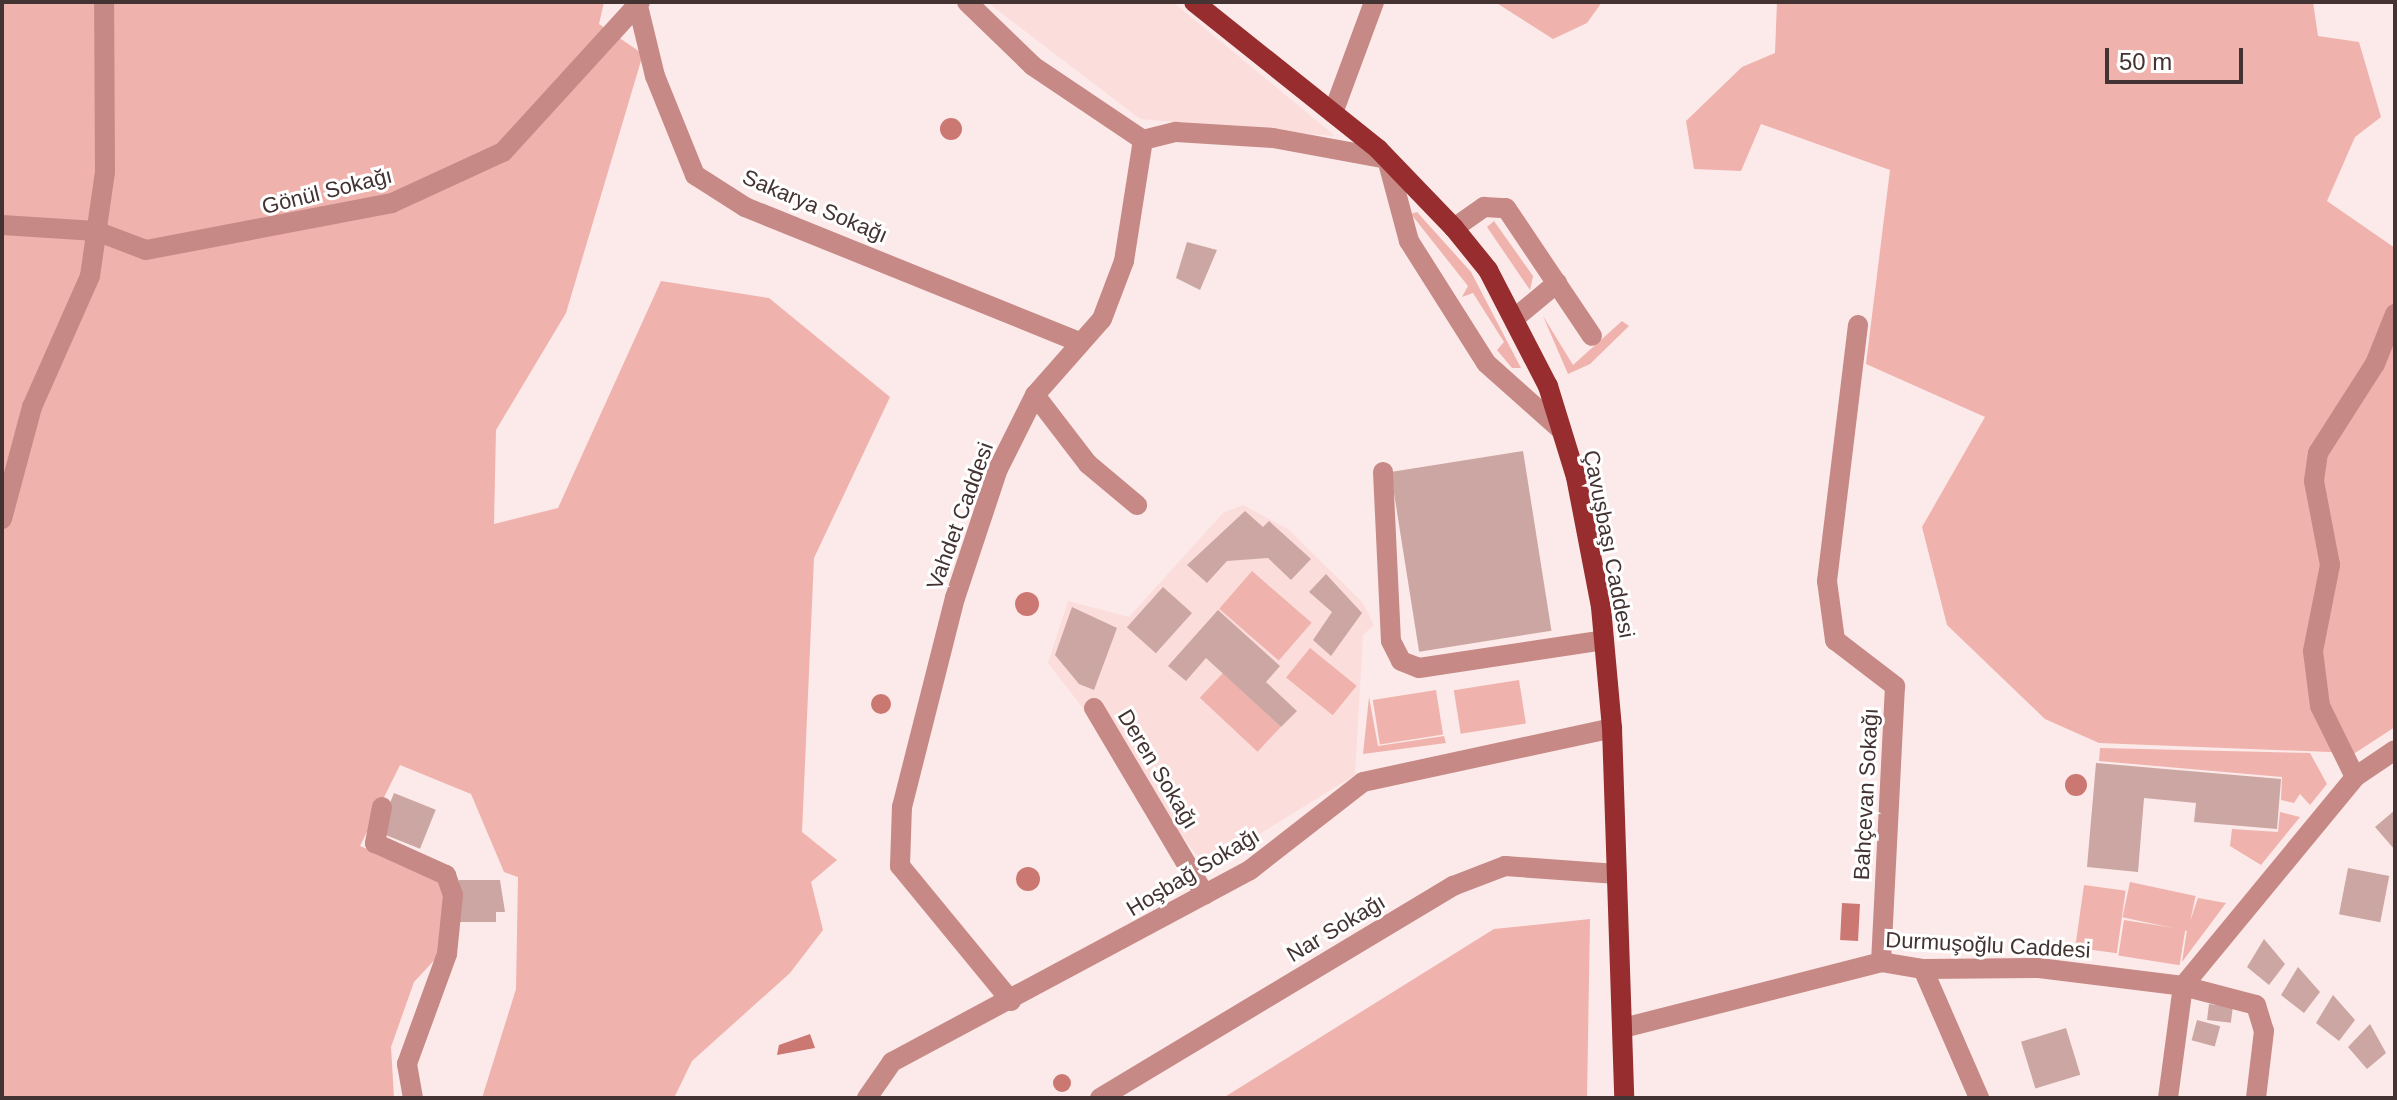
<!DOCTYPE html>
<meta charset="utf-8">
<style>
body{margin:0}
#map{position:relative;width:2397px;height:1100px;overflow:hidden;background:#fbeae9;font-family:Helvetica,sans-serif}
div>[style]{position:absolute}
.built>*{inset:0;background:#fbdddb}
.green>*{inset:0;background:#f0b2ad;transform-origin:0 0}
.water>*{inset:0;background:#cb7772;transform-origin:0 0}
.round{border-radius:50%}
.building>*{inset:0;background:#cca6a3;transform-origin:0 0}
.minor>*{height:20px;margin:-10px;padding:0 10px;transform-origin:10px;border-radius:10px;background:#c68985}
.major>*{height:20px;margin:-10px;padding:0 10px;transform-origin:10px;border-radius:10px;background:#972d2e}
span{translate:-50% -50%;white-space:nowrap;text-align:center;line-height:1.15;-webkit-text-stroke:6px #fff;paint-order:stroke}
.street-label{font-size:22px;color:#433332}
.frame{position:absolute;inset:0;border:4px solid #433332;pointer-events:none}
.scale{position:absolute;left:2105px;top:48px;width:138px;height:36px;box-sizing:border-box;border:4px solid #433332;border-top:0;padding-left:10px;font-size:24px;line-height:28px;white-space:nowrap;color:#433332;-webkit-text-stroke:6px #fff;paint-order:stroke}
</style>
<div id="map">
<div class="built">
<div style="clip-path:polygon(987px 2px,1173px 2px,1335px 136px,1140px 119px)"></div>
<div style="clip-path:polygon(1243px 505px,1288px 529px,1363px 603px,1374px 625px,1363px 635px,1355px 775px,1206px 867px,1048px 663px,1068px 601px,1129px 617px,1223px 513px)"></div>
</div>
<div class="green">
<div style="clip-path:polygon(2px 2px,604px 2px,599px 24px,643px 54px,566px 313px,496px 430px,494px 524px,558px 508px,661px 281px,769px 298px,890px 397px,814px 558px,802px 832px,837px 860px,811px 882px,823px 930px,790px 973px,692px 1061px,674px 1098px,482px 1098px,516px 989px,518px 877px,504px 872px,471px 794px,400px 765px,360px 846px,448px 884px,441px 953px,414px 982px,391px 1047px,394px 1098px,2px 1098px)"></div>
<div style="clip-path:polygon(1495px 2px,1602px 2px,1587px 23px,1553px 39px)"></div>
<div style="clip-path:polygon(1777px 2px,2313px 2px,2318px 36px,2359px 42px,2381px 117px,2355px 137px,2327px 201px,2395px 248px,2395px 727px,2355px 753px,2099px 743px,2045px 719px,1947px 625px,1922px 527px,1985px 417px,1866px 364px,1890px 170px,1761px 124px,1741px 171px,1694px 169px,1686px 121px,1742px 67px,1775px 53px)"></div>
<div style="clip-path:polygon(1417px 212px,1471px 272px,1521px 368px,1512px 368px,1497px 350px,1504px 342px,1473px 293px,1462px 297px,1468px 286px,1411px 214px)"></div>
<div style="clip-path:polygon(1494px 221px,1533px 276px,1530px 290px,1487px 227px)"></div>
<div style="clip-path:polygon(1543px 316px,1573px 365px,1622px 321px,1629px 326px,1590px 364px,1568px 374px)"></div>
<div style="left:1252px;top:571px;width:79px;height:50px;rotate:41deg"></div>
<div style="left:1310px;top:648px;width:60px;height:38px;rotate:39deg"></div>
<div style="left:1223px;top:673px;width:79px;height:34px;rotate:43deg"></div>
<div style="left:1519px;top:680px;width:44px;height:66px;rotate:81deg"></div>
<div style="left:1436px;top:690px;width:45px;height:64px;rotate:81deg"></div>
<div style="clip-path:polygon(1369px 697px,1378px 746px,1444px 736px,1446px 743px,1363px 754px)"></div>
<div style="clip-path:polygon(2100px 748px,2310px 753px,2327px 784px,2310px 805px,2300px 794px,2294px 803px,2281px 800px,2282px 777px,2099px 761px)"></div>
<div style="clip-path:polygon(2280px 812px,2300px 817px,2261px 865px,2230px 846px,2232px 829px,2278px 832px)"></div>
<div style="left:2130px;top:882px;width:67px;height:36px;rotate:12deg"></div>
<div style="left:2084px;top:885px;width:42px;height:63px;rotate:8deg"></div>
<div style="clip-path:polygon(2198px 898px,2226px 903px,2182px 962px,2187px 930px)"></div>
<div style="clip-path:polygon(1590px 919px,1587px 1098px,1223px 1098px,1494px 929px)"></div>
<div style="left:2124px;top:920px;width:62px;height:36px;rotate:9deg"></div>
</div>
<div class="water">
<div class="round" style="left:940px;top:118px;width:22px;height:22px"></div>
<div class="round" style="left:1015px;top:592px;width:24px;height:24px"></div>
<div class="round" style="left:871px;top:694px;width:20px;height:20px"></div>
<div class="round" style="left:2065px;top:774px;width:22px;height:22px"></div>
<div class="round" style="left:1016px;top:867px;width:24px;height:24px"></div>
<div style="left:1842px;top:903px;width:18px;height:37px;rotate:3deg"></div>
<div style="clip-path:polygon(810px 1034px,815px 1048px,777px 1055px,779px 1045px)"></div>
<div class="round" style="left:1053px;top:1074px;width:18px;height:18px"></div>
</div>
<div class="building">
<div style="clip-path:polygon(1187px 242px,1217px 250px,1200px 290px,1176px 278px)"></div>
<div style="left:1523px;top:451px;width:182px;height:134px;rotate:81deg"></div>
<div style="clip-path:polygon(1245px 511px,1263px 527px,1269px 521px,1311px 559px,1291px 580px,1268px 558px,1227px 561px,1207px 583px,1187px 565px)"></div>
<div style="clip-path:polygon(1326px 574px,1362px 613px,1331px 656px,1313px 640px,1332px 612px,1309px 592px)"></div>
<div style="left:1163px;top:587px;width:39px;height:54px;rotate:42deg"></div>
<div style="clip-path:polygon(1072px 607px,1117px 628px,1094px 690px,1079px 684px,1055px 655px)"></div>
<div style="clip-path:polygon(1218px 610px,1280px 666px,1266px 682px,1297px 711px,1281px 727px,1206px 658px,1186px 681px,1168px 666px)"></div>
<div style="clip-path:polygon(2096px 763px,2281px 779px,2277px 829px,2194px 822px,2196px 803px,2144px 798px,2138px 872px,2087px 867px)"></div>
<div style="left:394px;top:793px;width:45px;height:42px;rotate:22deg"></div>
<div style="clip-path:polygon(2395px 810px,2395px 850px,2375px 827px)"></div>
<div style="left:2348px;top:868px;width:42px;height:47px;rotate:11deg"></div>
<div style="clip-path:polygon(459px 880px,500px 880px,505px 912px,496px 912px,496px 922px,459px 922px)"></div>
<div style="clip-path:polygon(2264px 939px,2285px 964px,2269px 985px,2247px 967px)"></div>
<div style="clip-path:polygon(2298px 967px,2320px 992px,2304px 1013px,2281px 995px)"></div>
<div style="clip-path:polygon(2333px 995px,2355px 1020px,2339px 1041px,2316px 1023px)"></div>
<div style="left:2209px;top:1004px;width:24px;height:16px;rotate:7deg"></div>
<div style="left:2197px;top:1020px;width:24px;height:21px;rotate:15deg"></div>
<div style="clip-path:polygon(2370px 1024px,2386px 1053px,2367px 1069px,2348px 1047px)"></div>
<div style="left:2066px;top:1028px;width:49px;height:47px;rotate:73deg"></div>
</div>
<div class="minor">
<div style="left:967px;top:2px;width:92px;rotate:44.1deg"></div>
<div style="left:1033px;top:66px;width:133px;rotate:33.9deg"></div>
<div style="left:639px;top:10px;width:68px;rotate:76.4deg"></div>
<div style="left:655px;top:76px;width:107px;rotate:68deg"></div>
<div style="left:695px;top:175px;width:59px;rotate:32.6deg"></div>
<div style="left:745px;top:207px;width:362px;rotate:22deg"></div>
<div style="left:1333px;top:113px;width:118px;rotate:-69.7deg"></div>
<div style="left:2px;top:225px;width:94px;rotate:3.7deg"></div>
<div style="left:96px;top:231px;width:53px;rotate:20.8deg"></div>
<div style="left:146px;top:250px;width:250px;rotate:-10.8deg"></div>
<div style="left:392px;top:203px;width:122px;rotate:-24.7deg"></div>
<div style="left:503px;top:152px;width:203px;rotate:-47.6deg"></div>
<div style="left:1454px;top:228px;width:37px;rotate:-35deg"></div>
<div style="left:1484px;top:207px;width:22px;rotate:3deg"></div>
<div style="left:1506px;top:208px;width:154px;rotate:56.1deg"></div>
<div style="left:1515px;top:318px;width:55px;rotate:-39.8deg"></div>
<div style="left:1858px;top:325px;width:258px;rotate:96.9deg"></div>
<div style="left:1827px;top:581px;width:60px;rotate:82.3deg"></div>
<div style="left:1835px;top:640px;width:76px;rotate:37.5deg"></div>
<div style="left:1895px;top:686px;width:276px;rotate:92.9deg"></div>
<div style="left:1035px;top:395px;width:87px;rotate:52.5deg"></div>
<div style="left:1088px;top:464px;width:64px;rotate:39.9deg"></div>
<div style="left:1383px;top:472px;width:169px;rotate:87.3deg"></div>
<div style="left:1391px;top:641px;width:22px;rotate:63deg"></div>
<div style="left:1401px;top:661px;width:19px;rotate:21deg"></div>
<div style="left:1419px;top:668px;width:187px;rotate:-8.6deg"></div>
<div style="left:2px;top:519px;width:116px;rotate:-75deg"></div>
<div style="left:32px;top:407px;width:143px;rotate:-66.1deg"></div>
<div style="left:90px;top:276px;width:105px;rotate:-81.8deg"></div>
<div style="left:105px;top:172px;width:170px;rotate:-90.3deg"></div>
<div style="left:1094px;top:708px;width:217px;rotate:59.3deg"></div>
<div style="left:2355px;top:777px;width:79px;rotate:-116.2deg"></div>
<div style="left:2320px;top:706px;width:55px;rotate:-97.3deg"></div>
<div style="left:2313px;top:651px;width:88px;rotate:-78.8deg"></div>
<div style="left:2330px;top:565px;width:86px;rotate:-100.8deg"></div>
<div style="left:2314px;top:481px;width:28px;rotate:-82deg"></div>
<div style="left:2318px;top:453px;width:106px;rotate:-57.4deg"></div>
<div style="left:2375px;top:364px;width:54px;rotate:-68.2deg"></div>
<div style="left:382px;top:807px;width:37px;rotate:101deg"></div>
<div style="left:375px;top:843px;width:78px;rotate:24.3deg"></div>
<div style="left:446px;top:875px;width:21px;rotate:71deg"></div>
<div style="left:453px;top:895px;width:59px;rotate:95.8deg"></div>
<div style="left:447px;top:954px;width:117px;rotate:110deg"></div>
<div style="left:407px;top:1064px;width:35px;rotate:80deg"></div>
<div style="left:1923px;top:969px;width:141px;rotate:66.5deg"></div>
<div style="left:1011px;top:1001px;width:175px;rotate:-129.4deg"></div>
<div style="left:900px;top:866px;width:59px;rotate:-88.1deg"></div>
<div style="left:902px;top:807px;width:216px;rotate:-75.8deg"></div>
<div style="left:955px;top:598px;width:136px;rotate:-71.6deg"></div>
<div style="left:998px;top:469px;width:83px;rotate:-63.4deg"></div>
<div style="left:1035px;top:395px;width:101px;rotate:-48.6deg"></div>
<div style="left:1102px;top:319px;width:62px;rotate:-69.2deg"></div>
<div style="left:1124px;top:261px;width:122px;rotate:-81.1deg"></div>
<div style="left:1143px;top:140px;width:34px;rotate:-14deg"></div>
<div style="left:1176px;top:132px;width:97px;rotate:3.5deg"></div>
<div style="left:1273px;top:138px;width:116px;rotate:10.4deg"></div>
<div style="left:1387px;top:159px;width:85px;rotate:75deg"></div>
<div style="left:1409px;top:241px;width:144px;rotate:57.7deg"></div>
<div style="left:1486px;top:363px;width:99px;rotate:41.7deg"></div>
<div style="left:1623px;top:1028px;width:266px;rotate:-14.3deg"></div>
<div style="left:1881px;top:962px;width:43px;rotate:9.5deg"></div>
<div style="left:1923px;top:969px;width:116px;rotate:-0.5deg"></div>
<div style="left:2039px;top:968px;width:145px;rotate:7.1deg"></div>
<div style="left:2183px;top:986px;width:271px;rotate:-50.5deg"></div>
<div style="left:2355px;top:777px;width:48px;rotate:-34deg"></div>
<div style="left:867px;top:1098px;width:44px;rotate:-55.2deg"></div>
<div style="left:892px;top:1062px;width:406px;rotate:-28.2deg"></div>
<div style="left:1250px;top:870px;width:143px;rotate:-37.9deg"></div>
<div style="left:1363px;top:782px;width:255px;rotate:-12.2deg"></div>
<div style="left:1100px;top:1098px;width:412px;rotate:-31deg"></div>
<div style="left:1453px;top:886px;width:56px;rotate:-21deg"></div>
<div style="left:1505px;top:866px;width:112px;rotate:4.1deg"></div>
<div style="left:2168px;top:1098px;width:113px;rotate:-82.4deg"></div>
<div style="left:2183px;top:986px;width:75px;rotate:14.6deg"></div>
<div style="left:2256px;top:1005px;width:27px;rotate:73deg"></div>
<div style="left:2264px;top:1031px;width:67px;rotate:96.8deg"></div>
</div>
<div class="major">
<div style="left:1194px;top:2px;width:236px;rotate:38.6deg"></div>
<div style="left:1378px;top:149px;width:110px;rotate:46.1deg"></div>
<div style="left:1454px;top:228px;width:54px;rotate:51deg"></div>
<div style="left:1488px;top:270px;width:131px;rotate:62.7deg"></div>
<div style="left:1548px;top:386px;width:95px;rotate:72.9deg"></div>
<div style="left:1576px;top:477px;width:132px;rotate:79.1deg"></div>
<div style="left:1601px;top:607px;width:121px;rotate:84.8deg"></div>
<div style="left:1612px;top:728px;width:370px;rotate:88.1deg"></div>
</div>
<div class="street-label">
<span style="left:327px;top:191px;rotate:-14deg">Gönül Sokağı</span>
<span style="left:815px;top:206px;rotate:23deg">Sakarya Sokağı</span>
<span style="left:960px;top:516px;rotate:-70deg">Vahdet Caddesi</span>
<span style="left:1609px;top:544px;rotate:79deg">Çavuşbaşı Caddesi</span>
<span style="left:1158px;top:769px;rotate:59deg">Deren Sokağı</span>
<span style="left:1866px;top:794px;rotate:-87deg">Bahçevan Sokağı</span>
<span style="left:1193px;top:872px;rotate:-31deg">Hoşbağ Sokağı</span>
<span style="left:1336px;top:928px;rotate:-31deg">Nar Sokağı</span>
<span style="left:1988px;top:945px;rotate:3deg">Durmuşoğlu Caddesi</span>
</div>
<div class="frame"></div>
<div class="scale">50 m</div>
</div>
